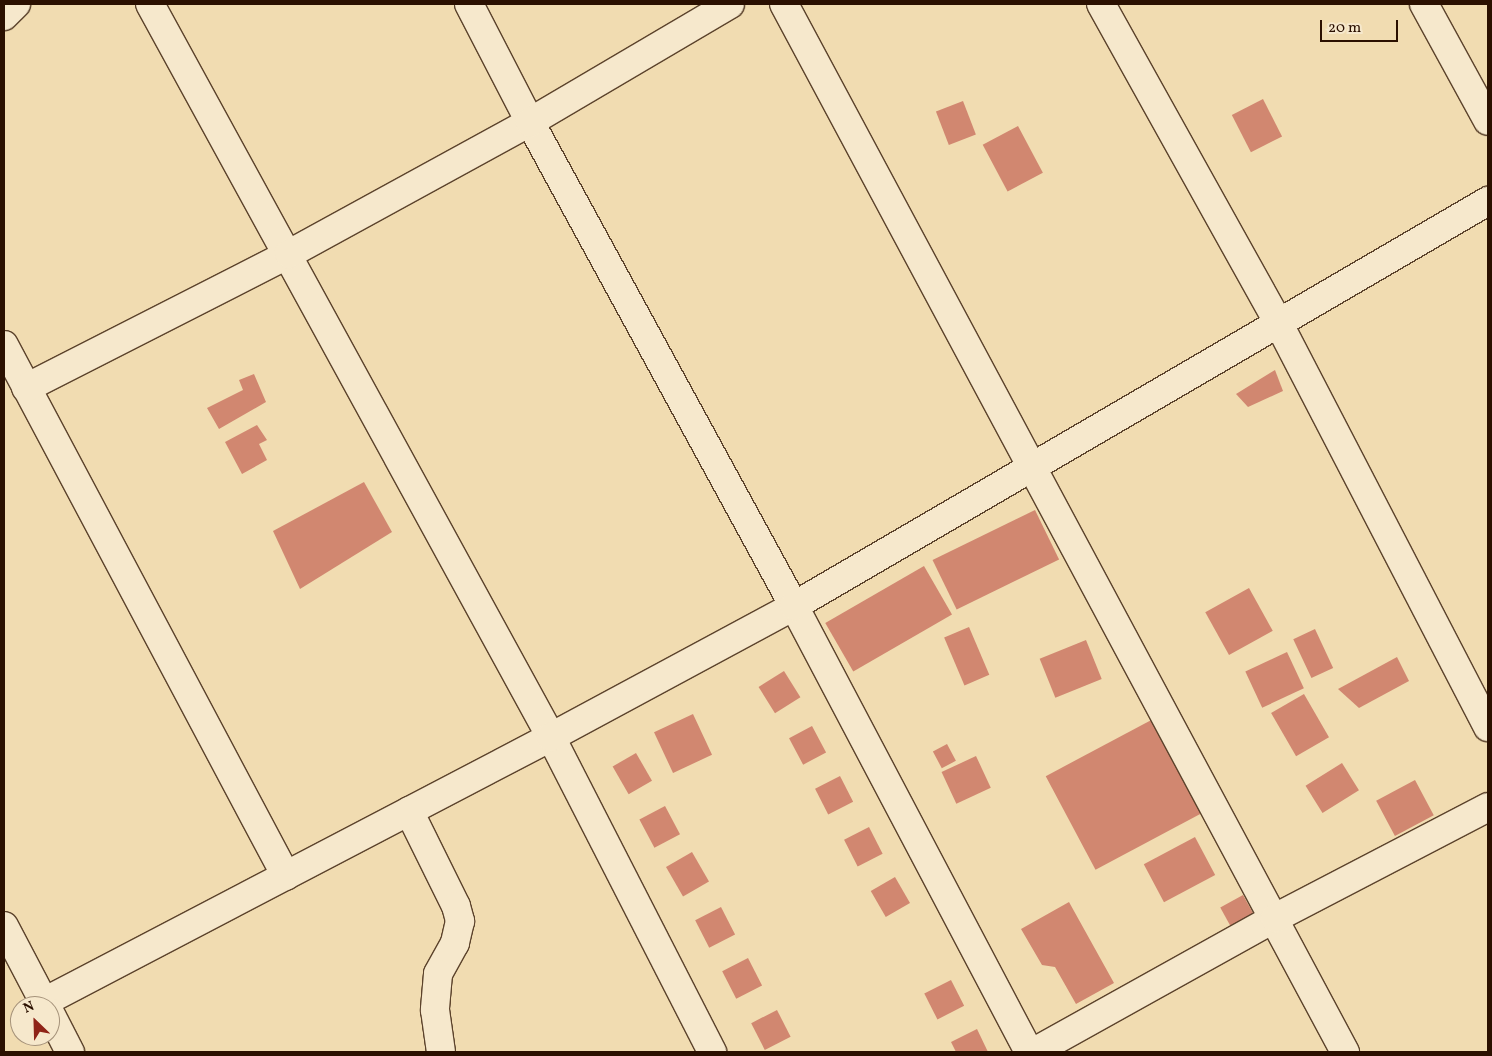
<!DOCTYPE html>
<style>
body{margin:0}
#map{position:relative;width:1492px;height:1056px;overflow:hidden;background:#f1dcb1;font-family:Vollkorn,serif}
div>[style]{position:absolute}
.building>*{inset:0;background:#d18770;transform-origin:0 0}
.roads{filter:drop-shadow(1px 0 #5c432c) drop-shadow(-1px 0 #5c432c) drop-shadow(0 1px #5c432c) drop-shadow(0 -1px #5c432c)}
.minor>*{height:28px;margin:-14px;padding:0 14px;transform-origin:14px;border-radius:14px;background:#f6e8cc}
span{translate:-50% -50%;white-space:nowrap;text-align:center;line-height:1.15;-webkit-text-stroke:4.5px #f6e8cc;paint-order:stroke}
.frame{position:absolute;inset:0;border:5px solid #2b1000;pointer-events:none}
.north{position:absolute;left:10px;top:996px;width:50px;height:50px;box-sizing:border-box;background:#f6e8cc;border:1px solid #a5927a;border-radius:50%;rotate:336deg;font-size:14px;font-weight:700;line-height:20px;text-align:center;color:#2b1000}
.north::after{content:'';display:block;margin:auto;width:18px;height:22px;background:#8f2418;clip-path:polygon(50% 0,100% 100%,50% 72%,0 100%)}
.scale{position:absolute;left:1320px;top:20px;width:78px;height:22px;box-sizing:border-box;border:2px solid #2b1000;border-top:0;padding-left:6px;font-size:15px;line-height:18px;white-space:nowrap;color:#2b1000;-webkit-text-stroke:4px #f6e8cc;paint-order:stroke}
</style>
<div id="map">
<div class="building">
<div style="left:1263px;top:99px;width:42px;height:35px;rotate:63deg"></div>
<div style="left:963px;top:101px;width:36px;height:29px;rotate:69deg"></div>
<div style="left:1018px;top:126px;width:53px;height:40px;rotate:62deg"></div>
<div style="clip-path:polygon(1275px 370px,1283px 391px,1248px 407px,1236px 394px)"></div>
<div style="clip-path:polygon(254px 374px,266px 402px,219px 429px,207px 408px,243px 390px,239px 380px)"></div>
<div style="clip-path:polygon(257px 425px,267px 440px,259px 444px,267px 460px,242px 474px,225px 442px)"></div>
<div style="clip-path:polygon(364px 482px,392px 532px,300px 589px,273px 531px)"></div>
<div style="left:1035px;top:510px;width:55px;height:114px;rotate:64deg"></div>
<div style="left:924px;top:566px;width:56px;height:114px;rotate:60deg"></div>
<div style="left:1249px;top:588px;width:49px;height:50px;rotate:61deg"></div>
<div style="left:969px;top:627px;width:52px;height:27px;rotate:67deg"></div>
<div style="left:1315px;top:629px;width:43px;height:24px;rotate:65deg"></div>
<div style="left:1086px;top:640px;width:42px;height:50px;rotate:68deg"></div>
<div style="left:1287px;top:652px;width:40px;height:46px;rotate:65deg"></div>
<div style="clip-path:polygon(1397px 657px,1409px 681px,1359px 708px,1338px 689px)"></div>
<div style="left:784px;top:671px;width:31px;height:30px;rotate:58deg"></div>
<div style="left:1304px;top:694px;width:50px;height:38px;rotate:60deg"></div>
<div style="left:693px;top:714px;width:45px;height:43px;rotate:65deg"></div>
<div style="left:1157px;top:717px;width:106px;height:126px;rotate:62deg"></div>
<div style="left:812px;top:726px;width:30px;height:26px;rotate:62deg"></div>
<div style="left:947px;top:744px;width:19px;height:16px;rotate:62deg"></div>
<div style="left:636px;top:753px;width:32px;height:27px;rotate:60deg"></div>
<div style="left:976px;top:756px;width:35px;height:38px;rotate:65deg"></div>
<div style="left:1342px;top:763px;width:32px;height:43px;rotate:58deg"></div>
<div style="left:840px;top:776px;width:29px;height:28px;rotate:63deg"></div>
<div style="left:1415px;top:780px;width:40px;height:44px;rotate:62deg"></div>
<div style="left:665px;top:806px;width:32px;height:29px;rotate:62deg"></div>
<div style="left:869px;top:827px;width:30px;height:28px;rotate:63deg"></div>
<div style="left:1195px;top:837px;width:43px;height:58px;rotate:62deg"></div>
<div style="left:692px;top:852px;width:34px;height:30px;rotate:60deg"></div>
<div style="left:895px;top:877px;width:30px;height:28px;rotate:60deg"></div>
<div style="left:1243px;top:895px;width:29px;height:26px;rotate:61deg"></div>
<div style="clip-path:polygon(1069px 902px,1114px 983px,1076px 1004px,1055px 967px,1042px 965px,1021px 929px)"></div>
<div style="left:721px;top:907px;width:31px;height:29px;rotate:63deg"></div>
<div style="left:748px;top:958px;width:31px;height:29px;rotate:63deg"></div>
<div style="left:951px;top:980px;width:29px;height:30px;rotate:63deg"></div>
<div style="left:777px;top:1010px;width:30px;height:29px;rotate:63deg"></div>
<div style="clip-path:polygon(977px 1029px,988px 1052px,956px 1052px,951px 1042px)"></div>
</div>
<div class="roads">
<div class="minor">
<div style="left:150px;top:4px;width:836px;rotate:61.32deg"></div>
<div style="left:551px;top:737px;width:354px;rotate:62.9deg"></div>
<div style="left:469px;top:4px;width:133px;rotate:62.7deg"></div>
<div style="left:530px;top:122px;width:551px;rotate:61.39deg"></div>
<div style="left:794px;top:606px;width:504px;rotate:62.21deg"></div>
<div style="left:784px;top:4px;width:1189px;rotate:61.84deg"></div>
<div style="left:1101px;top:4px;width:366px;rotate:60.9deg"></div>
<div style="left:1279px;top:324px;width:454px;rotate:62.6deg"></div>
<div style="left:1424px;top:4px;width:133px;rotate:61.3deg"></div>
<div style="left:4px;top:16px;width:17px;rotate:-45deg"></div>
<div style="left:4px;top:345px;width:601px;rotate:62.03deg"></div>
<div style="left:26px;top:388px;width:295px;rotate:-27deg"></div>
<div style="left:289px;top:254px;width:275px;rotate:-28.7deg"></div>
<div style="left:530px;top:122px;width:232px;rotate:-30.5deg"></div>
<div style="left:409px;top:811px;width:106px;rotate:63.7deg"></div>
<div style="left:456px;top:906px;width:16px;rotate:75deg"></div>
<div style="left:460px;top:921px;width:23px;rotate:103deg"></div>
<div style="left:455px;top:943px;width:35px;rotate:119deg"></div>
<div style="left:438px;top:974px;width:36px;rotate:95deg"></div>
<div style="left:435px;top:1010px;width:42px;rotate:81.9deg"></div>
<div style="left:4px;top:926px;width:90px;rotate:62.3deg"></div>
<div style="left:44px;top:1002px;width:572px;rotate:-27.6deg"></div>
<div style="left:551px;top:737px;width:276px;rotate:-28.3deg"></div>
<div style="left:794px;top:606px;width:804px;rotate:-30.27deg"></div>
<div style="left:50px;top:1013px;width:44px;rotate:62.9deg"></div>
<div style="left:1034px;top:1052px;width:276px;rotate:-29.1deg"></div>
<div style="left:1275px;top:918px;width:240px;rotate:-27.5deg"></div>
</div>
</div>
<div class="frame"></div>
<div class="north">N</div>
<div class="scale">20 m</div>
</div>
